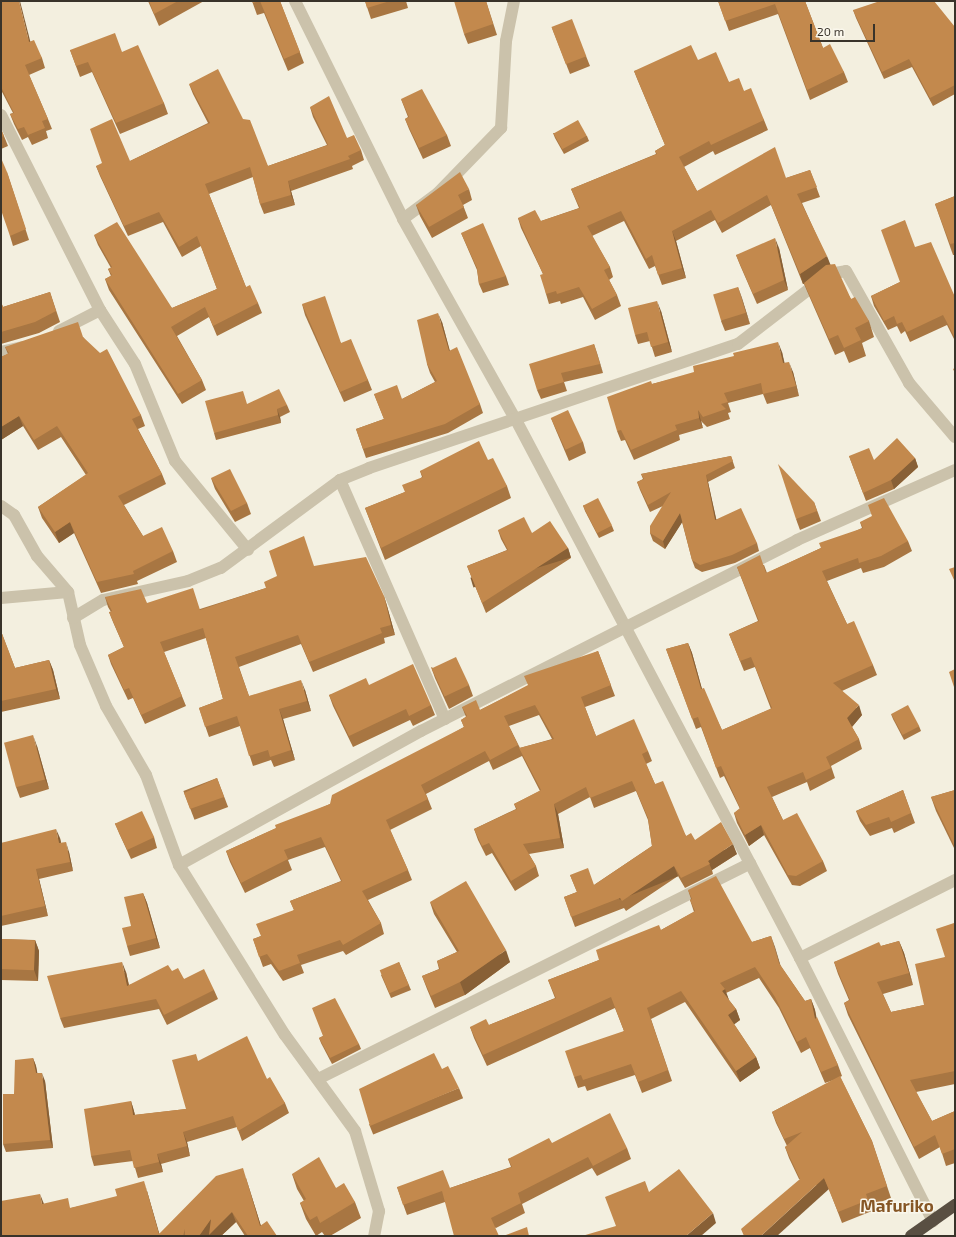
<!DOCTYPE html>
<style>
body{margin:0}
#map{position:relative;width:956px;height:1237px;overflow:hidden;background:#f3efdf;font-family:"Exo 2",sans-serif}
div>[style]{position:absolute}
.minor>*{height:12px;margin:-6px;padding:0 6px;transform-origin:6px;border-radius:6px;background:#cbc2ab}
.highway>*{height:12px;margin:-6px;padding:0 6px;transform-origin:6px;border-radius:6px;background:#594f42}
.wall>*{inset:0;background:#a87642;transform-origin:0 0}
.shaded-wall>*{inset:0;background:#886036;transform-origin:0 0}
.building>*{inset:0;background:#c3894d;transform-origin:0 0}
span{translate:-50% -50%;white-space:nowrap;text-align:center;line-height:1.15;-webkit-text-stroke:3px #faf7ec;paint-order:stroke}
.district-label{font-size:17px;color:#865625;font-weight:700}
.frame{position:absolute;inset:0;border:2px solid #39332a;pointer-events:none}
.scale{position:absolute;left:810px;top:24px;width:65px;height:18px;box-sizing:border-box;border:2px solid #39332a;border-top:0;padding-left:5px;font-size:12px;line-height:14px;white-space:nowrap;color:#39332a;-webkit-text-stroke:3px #faf7ec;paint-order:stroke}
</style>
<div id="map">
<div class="minor">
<div style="left:295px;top:1px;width:243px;rotate:63.6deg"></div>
<div style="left:403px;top:219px;width:231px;rotate:60.7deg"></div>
<div style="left:516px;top:420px;width:608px;rotate:62.17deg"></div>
<div style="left:800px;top:958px;width:295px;rotate:63.2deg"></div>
<div style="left:1px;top:115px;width:219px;rotate:63.1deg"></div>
<div style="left:100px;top:310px;width:64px;rotate:57.1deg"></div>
<div style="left:135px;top:364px;width:105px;rotate:67.6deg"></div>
<div style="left:175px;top:461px;width:115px;rotate:50.6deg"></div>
<div style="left:403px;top:219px;width:44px;rotate:-36.6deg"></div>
<div style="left:438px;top:193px;width:91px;rotate:-45.9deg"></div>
<div style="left:501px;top:128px;width:87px;rotate:-86.7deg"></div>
<div style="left:506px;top:41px;width:41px;rotate:-78.7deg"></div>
<div style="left:59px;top:331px;width:46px;rotate:-27.1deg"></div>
<div style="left:1px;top:352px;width:22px;rotate:-13deg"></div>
<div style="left:340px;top:480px;width:261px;rotate:66.3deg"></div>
<div style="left:1px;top:506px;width:16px;rotate:35deg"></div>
<div style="left:14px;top:515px;width:47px;rotate:60.7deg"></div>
<div style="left:37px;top:556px;width:48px;rotate:49.3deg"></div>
<div style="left:68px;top:592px;width:54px;rotate:77.2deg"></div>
<div style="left:80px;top:645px;width:66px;rotate:66.9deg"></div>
<div style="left:106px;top:706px;width:80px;rotate:59.9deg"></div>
<div style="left:146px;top:775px;width:96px;rotate:69.9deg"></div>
<div style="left:179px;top:865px;width:200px;rotate:58.1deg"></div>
<div style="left:285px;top:1035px;width:119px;rotate:53.9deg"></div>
<div style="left:355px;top:1131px;width:84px;rotate:73.3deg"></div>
<div style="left:379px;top:1211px;width:25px;rotate:101deg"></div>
<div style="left:1px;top:598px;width:67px;rotate:-5.1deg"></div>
<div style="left:73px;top:618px;width:35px;rotate:-31deg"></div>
<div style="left:103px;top:600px;width:87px;rotate:-12.6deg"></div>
<div style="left:188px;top:581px;width:35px;rotate:-22deg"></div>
<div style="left:221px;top:568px;width:148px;rotate:-36.5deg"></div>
<div style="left:340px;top:480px;width:31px;rotate:-22deg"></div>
<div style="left:369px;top:468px;width:389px;rotate:-18.6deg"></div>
<div style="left:738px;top:344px;width:115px;rotate:-37.6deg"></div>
<div style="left:829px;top:274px;width:17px;rotate:-10deg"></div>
<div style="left:846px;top:271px;width:129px;rotate:60.6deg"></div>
<div style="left:909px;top:383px;width:71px;rotate:49.6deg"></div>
<div style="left:179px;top:865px;width:277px;rotate:-29deg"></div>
<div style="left:421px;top:731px;width:422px;rotate:-26.9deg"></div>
<div style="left:797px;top:540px;width:173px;rotate:-23.9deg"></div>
<div style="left:800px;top:958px;width:174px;rotate:-26.7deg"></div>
<div style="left:318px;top:1079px;width:483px;rotate:-26.5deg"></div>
</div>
<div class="highway">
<div style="left:911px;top:1236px;width:54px;rotate:-35.2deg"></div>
</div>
<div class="wall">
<div style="clip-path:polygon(1px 1px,42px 58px,45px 68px,29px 75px,48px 119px,52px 129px,46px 131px,48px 138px,32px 145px,28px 137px,22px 140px,14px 124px,10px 114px,13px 113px,1px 90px)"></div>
<div style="clip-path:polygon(148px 1px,204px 1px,159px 26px)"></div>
<div style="clip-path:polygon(252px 1px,280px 1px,304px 63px,288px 71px,264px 13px,257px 15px)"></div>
<div style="clip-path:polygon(365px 1px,406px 1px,408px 8px,371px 19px)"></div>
<div style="clip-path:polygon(486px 1px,497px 35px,468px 44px,464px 34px)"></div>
<div style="clip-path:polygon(718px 1px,805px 1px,823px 48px,844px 72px,848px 82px,810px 100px,778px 14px,729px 31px)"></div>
<div style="clip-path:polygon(853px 10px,955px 27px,955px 94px,933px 106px,912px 67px,884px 79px,856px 18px)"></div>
<div style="clip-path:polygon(552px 28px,586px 56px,590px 66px,570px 74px)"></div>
<div style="clip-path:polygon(70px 50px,122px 52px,164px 103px,168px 114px,120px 134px,92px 72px,80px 77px)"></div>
<div style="clip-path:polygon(698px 60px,729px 82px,744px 91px,764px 120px,768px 130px,715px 155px,713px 151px,684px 167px,697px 191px,786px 178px,810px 170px,820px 197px,802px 203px,830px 265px,851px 299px,869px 321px,874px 337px,862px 343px,866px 356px,849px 363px,844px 351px,835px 355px,810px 298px,804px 284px,803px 284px,771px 205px,722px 233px,715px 220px,676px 241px,686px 278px,662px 285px,655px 266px,649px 269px,624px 221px,592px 236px,610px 267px,613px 277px,609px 280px,617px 295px,621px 306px,595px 320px,583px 297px,561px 304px,560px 301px,549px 304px,546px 294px,543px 274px,521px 228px,518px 218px,541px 221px,579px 208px,571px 189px,656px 154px,655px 151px,665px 145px,638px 81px,634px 71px)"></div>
<div style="clip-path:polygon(189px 84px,268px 166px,327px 145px,313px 117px,310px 107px,361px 150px,364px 160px,352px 166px,353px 169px,291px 191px,295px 205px,264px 214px,260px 204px,253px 177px,209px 194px,246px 287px,258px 303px,262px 313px,217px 336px,209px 317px,177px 336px,202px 380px,206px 390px,182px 404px,109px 290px,105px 279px,111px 276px,108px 269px,111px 268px,98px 245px,94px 235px,172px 308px,217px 289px,201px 246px,182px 257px,163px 222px,128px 236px,100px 176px,96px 166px,130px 161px,208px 123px,193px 94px)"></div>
<div style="clip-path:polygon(401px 99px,447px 135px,451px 146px,423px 159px,409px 129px,405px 119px,408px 117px)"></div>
<div style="clip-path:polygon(1px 129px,4px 136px,8px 146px,1px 149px)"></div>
<div style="clip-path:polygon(553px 133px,587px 136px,589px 141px,564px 154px,555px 138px)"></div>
<div style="clip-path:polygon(7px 172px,29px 240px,13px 246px,10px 236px)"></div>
<div style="clip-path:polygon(469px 189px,472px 200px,463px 205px,468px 218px,432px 238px,420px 216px,416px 205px)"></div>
<div style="clip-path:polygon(955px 196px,955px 255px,953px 255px,935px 204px)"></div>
<div style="clip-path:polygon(461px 233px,506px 276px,509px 285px,483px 293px,479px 284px,477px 270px)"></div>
<div style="clip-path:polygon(915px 247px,955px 297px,955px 341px,947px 325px,910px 342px,905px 331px,901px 334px,897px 326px,888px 330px,874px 306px,871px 296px,900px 282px)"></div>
<div style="clip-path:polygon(779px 248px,788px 290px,757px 304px,740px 265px,736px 255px)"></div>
<div style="clip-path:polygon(738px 287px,750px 324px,725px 331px,721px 321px)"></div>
<div style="clip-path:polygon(50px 292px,60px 322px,39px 333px,1px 344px,1px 302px,3px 307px)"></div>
<div style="clip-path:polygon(302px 304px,341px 343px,368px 380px,372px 390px,344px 402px,305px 315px)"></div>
<div style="clip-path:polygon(661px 311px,672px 352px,655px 357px,650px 341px,638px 344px,635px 335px)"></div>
<div style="clip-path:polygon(442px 322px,450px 351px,480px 404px,483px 413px,448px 433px,366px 458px,356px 429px,384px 419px,374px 394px,402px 399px,435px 382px,430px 373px,427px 364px)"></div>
<div style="clip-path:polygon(83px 337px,141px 415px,145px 426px,138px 429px,162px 474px,166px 484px,124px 505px,143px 536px,173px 551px,177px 562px,137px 581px,138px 584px,101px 593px,74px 533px,59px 543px,42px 518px,38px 507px,86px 475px,61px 437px,38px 450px,23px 426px,1px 440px,1px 357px,8px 354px,5px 347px)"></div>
<div style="clip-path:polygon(594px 344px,603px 373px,564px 382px,567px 391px,541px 399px,537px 390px)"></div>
<div style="clip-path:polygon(782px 352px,784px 363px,793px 372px,799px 396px,767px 404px,763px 394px,728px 403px,731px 412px,728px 413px,730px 419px,707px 427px,701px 421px,703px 428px,679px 435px,680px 440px,634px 460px,625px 440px,621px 441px,617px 431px,652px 384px)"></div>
<div style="clip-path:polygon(247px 404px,287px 405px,290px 412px,280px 417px,281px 423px,216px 440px,214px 433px)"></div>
<div style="clip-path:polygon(551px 418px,583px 442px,586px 453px,569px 461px,555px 428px)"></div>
<div style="clip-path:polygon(731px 456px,735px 468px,708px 482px,716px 519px,757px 543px,759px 551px,735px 563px,702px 572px,695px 568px,692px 560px,682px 522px,665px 549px,653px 541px,650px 533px,663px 506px,650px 512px,640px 490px,637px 482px,643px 479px,641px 474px)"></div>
<div style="clip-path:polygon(849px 456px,874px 460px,915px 458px,918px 467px,894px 489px,866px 501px)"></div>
<div style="clip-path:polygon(488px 460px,507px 486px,511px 498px,385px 560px,365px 508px,405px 492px,422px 477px,420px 471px)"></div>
<div style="clip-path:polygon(211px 478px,247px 503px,251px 514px,235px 522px,215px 489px)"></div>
<div style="clip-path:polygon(814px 502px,821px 521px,800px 530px,796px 519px)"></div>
<div style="clip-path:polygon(583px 505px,612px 526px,614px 531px,599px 538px,585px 511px)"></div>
<div style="clip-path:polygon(860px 522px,908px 541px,912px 551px,884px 567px,863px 573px,861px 568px,827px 581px,847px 624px,873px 665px,877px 675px,842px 691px,862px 715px,852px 727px,859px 739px,862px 749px,831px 766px,835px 778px,810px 791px,807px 782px,772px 797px,783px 820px,823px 861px,827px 871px,800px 886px,792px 885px,764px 835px,749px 846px,737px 823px,734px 813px,740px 809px,724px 776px,720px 778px,701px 727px,696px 729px,666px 649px,688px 643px,692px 653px,702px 689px,722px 730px,771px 709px,755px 667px,744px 671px,729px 634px,758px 621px,737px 567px,764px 565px,767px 573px,821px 548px,862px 528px)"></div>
<div style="clip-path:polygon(498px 530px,568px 548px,571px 558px,486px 613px,467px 566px,507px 550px,501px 539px)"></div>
<div style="clip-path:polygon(314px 566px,384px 596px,387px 606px,395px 635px,384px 638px,385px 643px,313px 672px,301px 644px,239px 667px,249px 696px,305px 690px,311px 711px,283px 719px,295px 760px,274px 767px,271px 760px,253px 766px,240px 726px,209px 737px,199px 708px,223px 699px,206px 638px,164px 652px,186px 706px,145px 724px,133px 698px,128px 700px,111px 664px,108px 655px,124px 647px,113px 622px,109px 612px,111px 612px,108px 607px,105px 597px,147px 603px,200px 609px,266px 588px)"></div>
<div style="clip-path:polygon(1px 631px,15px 668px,49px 660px,53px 670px,60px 699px,1px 712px)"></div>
<div style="clip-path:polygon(evenodd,598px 651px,615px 696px,585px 707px,596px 736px,648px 751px,652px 761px,646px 764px,655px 784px,686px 836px,695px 840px,737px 854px,712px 870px,713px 874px,685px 888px,678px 876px,626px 911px,624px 908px,575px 927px,564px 897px,577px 892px,570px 875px,594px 885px,652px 846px,648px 820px,636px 791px,594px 808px,590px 797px,558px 814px,564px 848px,529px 854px,536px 866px,539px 876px,515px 891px,492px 853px,486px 856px,478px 840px,474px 829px,516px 809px,514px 804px,540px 791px,522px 756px,493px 770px,489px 761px,426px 794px,432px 809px,390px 830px,408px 870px,412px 880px,368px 900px,381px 923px,384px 934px,346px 955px,343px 951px,301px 965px,304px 973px,283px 981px,271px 964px,263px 967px,253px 939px,261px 936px,294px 910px,290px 901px,341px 881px,325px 847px,288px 860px,292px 870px,245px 893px,230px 862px,226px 851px,330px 804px,464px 727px,461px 720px,466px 717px,462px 707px,480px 710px,598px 651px,539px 715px,552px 739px,520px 748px,509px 726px,539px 715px)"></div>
<div style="clip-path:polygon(431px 667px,469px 685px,473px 696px,449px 709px,435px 678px)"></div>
<div style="clip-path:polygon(369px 685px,431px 705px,435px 715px,413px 726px,410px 720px,353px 747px,333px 706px,329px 695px)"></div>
<div style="clip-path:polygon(891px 714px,919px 726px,921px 731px,904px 740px,893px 719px)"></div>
<div style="clip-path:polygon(37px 746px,49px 789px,20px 798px,16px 787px)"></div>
<div style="left:217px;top:778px;width:31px;height:36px;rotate:69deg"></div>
<div style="clip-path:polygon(903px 790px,915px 823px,894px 833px,892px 828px,870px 836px,860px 821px,856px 811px)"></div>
<div style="clip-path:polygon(955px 790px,955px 850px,936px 811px,931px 797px)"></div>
<div style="clip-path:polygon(115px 823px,154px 837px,157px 848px,131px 859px,119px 833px)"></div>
<div style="clip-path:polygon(60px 838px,61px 843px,69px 852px,73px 871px,39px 879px,48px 916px,1px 926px,1px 843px)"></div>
<div style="clip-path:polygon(688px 890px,752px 942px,771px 936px,780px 965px,805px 1001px,811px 999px,815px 1010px,816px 1018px,838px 1065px,842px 1076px,840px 1077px,872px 1141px,891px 1198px,870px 1206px,872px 1211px,842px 1223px,829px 1189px,799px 1179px,789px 1158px,785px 1147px,787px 1146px,776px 1123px,772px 1112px,834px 1080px,825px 1083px,810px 1048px,801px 1053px,779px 1008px,759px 978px,726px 993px,729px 1000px,736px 1009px,740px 1020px,734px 1024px,756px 1057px,760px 1068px,740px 1082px,685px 1002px,651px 1019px,672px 1081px,642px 1093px,635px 1075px,587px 1091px,585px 1086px,578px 1088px,574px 1077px,624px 1031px,615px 1008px,487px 1066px,474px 1038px,470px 1027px,489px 1025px,555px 998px,548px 980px,599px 960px,661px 930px,694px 912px,690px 900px,691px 899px)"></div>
<div style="clip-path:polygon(143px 893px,147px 903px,160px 948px,130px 956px,127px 946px,131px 926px)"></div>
<div style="clip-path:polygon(430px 902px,510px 962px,465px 995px,435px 1008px,427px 989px,422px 976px,439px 969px,437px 961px,457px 952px,434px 914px)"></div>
<div style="clip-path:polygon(955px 926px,955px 1084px,916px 1092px,932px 1121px,955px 1111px,955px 1163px,946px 1166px,940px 1147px,919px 1159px,848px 1015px,844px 1003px,849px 1000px,838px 974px,834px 962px,881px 946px,899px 941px,904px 953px,913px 985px,883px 994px,891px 1012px,924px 1005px,945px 957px)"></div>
<div style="clip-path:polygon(1px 939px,35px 940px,39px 951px,38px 981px,1px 980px)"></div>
<div style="clip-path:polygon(399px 962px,411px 990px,391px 998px,381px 975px)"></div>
<div style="clip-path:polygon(172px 971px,184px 979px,214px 990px,218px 999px,167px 1025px,159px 1009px,64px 1028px,60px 1018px,126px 972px,129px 985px)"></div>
<div style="clip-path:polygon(323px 1036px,359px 1044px,361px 1049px,332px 1064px,321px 1043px,319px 1038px)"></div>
<div style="clip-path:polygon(33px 1058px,36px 1066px,37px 1073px,45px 1081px,53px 1148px,6px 1152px,3px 1144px,14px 1094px)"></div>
<div style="clip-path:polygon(199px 1061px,267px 1079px,285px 1103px,289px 1113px,242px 1141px,237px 1127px,187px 1142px,190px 1156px,161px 1164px,163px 1172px,138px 1178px,133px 1161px,94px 1166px,91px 1156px,131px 1101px,135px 1115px,186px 1109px)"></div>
<div style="left:459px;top:1088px;width:11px;height:97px;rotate:68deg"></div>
<div style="clip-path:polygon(552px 1143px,627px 1148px,631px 1159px,597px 1176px,592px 1168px,522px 1204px,525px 1213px,496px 1228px,445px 1202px,407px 1215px,397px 1187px,450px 1188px,511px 1167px,508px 1159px)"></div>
<div style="clip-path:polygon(292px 1174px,336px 1188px,355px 1202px,361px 1218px,330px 1236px,325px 1236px,322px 1232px,316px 1236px,306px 1219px,300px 1203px,304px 1201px,297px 1189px)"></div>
<div style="clip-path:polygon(246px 1178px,261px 1226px,277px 1236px,245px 1236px,236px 1222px,221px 1236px,1px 1236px,44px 1204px,71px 1208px,147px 1191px,159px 1234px)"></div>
</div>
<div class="shaded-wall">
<div style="clip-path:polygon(19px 1px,20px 1px,33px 52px,29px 42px)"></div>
<div style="clip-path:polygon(288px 181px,291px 191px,295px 205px,291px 195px)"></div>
<div style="clip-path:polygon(672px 231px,676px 241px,686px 278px,682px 268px)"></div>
<div style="clip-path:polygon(775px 238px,779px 248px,788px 290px,784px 280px)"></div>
<div style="clip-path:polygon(827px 256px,831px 266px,803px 284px,800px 274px)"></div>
<div style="clip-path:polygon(738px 287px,742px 298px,750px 324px,746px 313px)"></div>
<div style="clip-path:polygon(657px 301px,661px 311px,672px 352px,668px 342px)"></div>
<div style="clip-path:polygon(438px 313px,442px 322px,452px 360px,449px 351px)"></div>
<div style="clip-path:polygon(778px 342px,782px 352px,787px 373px,783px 363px)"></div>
<div style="clip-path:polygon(594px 344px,597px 353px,603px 373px,600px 364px)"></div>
<div style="clip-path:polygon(789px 362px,793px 372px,799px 396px,796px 386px)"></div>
<div style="clip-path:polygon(277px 409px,280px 417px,281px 423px,278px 415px)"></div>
<div style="clip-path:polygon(698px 410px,701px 421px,703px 428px,699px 418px)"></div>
<div style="clip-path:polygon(19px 416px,23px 426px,1px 440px,1px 427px)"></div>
<div style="clip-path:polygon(915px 458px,918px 467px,894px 489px,891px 480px)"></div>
<div style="clip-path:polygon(706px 475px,708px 482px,718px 527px,715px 520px)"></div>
<div style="clip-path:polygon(680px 513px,683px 521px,665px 549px,663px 541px)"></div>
<div style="clip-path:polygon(70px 522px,74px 533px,59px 543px,55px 532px)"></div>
<div style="left:568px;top:548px;width:10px;height:102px;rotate:73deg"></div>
<div style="clip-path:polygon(384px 596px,387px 606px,395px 635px,391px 625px)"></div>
<div style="clip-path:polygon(688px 643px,692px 653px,705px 700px,701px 689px)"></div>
<div style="clip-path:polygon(49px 660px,53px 670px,60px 699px,56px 689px)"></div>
<div style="clip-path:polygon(301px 680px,305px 690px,311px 711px,307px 701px)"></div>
<div style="clip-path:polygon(859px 705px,862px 715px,851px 728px,847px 718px)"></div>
<div style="clip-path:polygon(279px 709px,283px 719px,295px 760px,291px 750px)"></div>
<div style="clip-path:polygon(33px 735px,37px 746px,49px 789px,45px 779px)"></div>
<div style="clip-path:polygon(554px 804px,558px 814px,564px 848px,560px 838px)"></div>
<div style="clip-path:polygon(761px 825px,764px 835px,749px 846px,745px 835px)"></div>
<div style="clip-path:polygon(56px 829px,60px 838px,63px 853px,59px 843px)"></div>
<div style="clip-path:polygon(66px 842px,69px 852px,73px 871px,70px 862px)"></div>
<div style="clip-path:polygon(733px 844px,737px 854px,712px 870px,708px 861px)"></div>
<div style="left:674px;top:866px;width:11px;height:63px;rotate:68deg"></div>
<div style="clip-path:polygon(36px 869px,39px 879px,48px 916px,45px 906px)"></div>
<div style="clip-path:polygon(143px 893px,147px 903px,160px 948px,156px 938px)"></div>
<div style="clip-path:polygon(771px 936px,775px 947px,783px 974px,779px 963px)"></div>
<div style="clip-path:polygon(35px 940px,39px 951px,38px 981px,34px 970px)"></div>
<div style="clip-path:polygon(899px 941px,904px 953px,913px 985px,909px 973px)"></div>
<div style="clip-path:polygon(506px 950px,510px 962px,465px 995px,460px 982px)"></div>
<div style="clip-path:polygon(122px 962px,126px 972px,131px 996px,127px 986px)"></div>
<div style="clip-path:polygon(725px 989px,729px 1000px,722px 991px)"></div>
<div style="clip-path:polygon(811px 999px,815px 1010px,819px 1029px,815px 1019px)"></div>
<div style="clip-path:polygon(736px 1009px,740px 1020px,732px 1026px,728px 1015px)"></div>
<div style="clip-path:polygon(756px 1057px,760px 1068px,740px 1082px,736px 1071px)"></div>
<div style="clip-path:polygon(33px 1058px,36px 1066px,39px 1081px,36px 1073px)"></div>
<div style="clip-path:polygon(42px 1073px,45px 1081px,53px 1148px,50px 1140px)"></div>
<div style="clip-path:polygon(131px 1101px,134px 1111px,137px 1125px,133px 1115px)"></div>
<div style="clip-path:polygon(183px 1132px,187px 1142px,190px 1156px,187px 1146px)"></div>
<div style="clip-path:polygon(157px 1154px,161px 1164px,163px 1172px,159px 1162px)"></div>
<div style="clip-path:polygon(243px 1168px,246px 1178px,264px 1236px,260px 1226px)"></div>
<div style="clip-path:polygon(824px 1178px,829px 1189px,777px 1236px,761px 1236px)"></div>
<div style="clip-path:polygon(144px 1181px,147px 1191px,160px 1236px,159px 1236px)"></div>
<div style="clip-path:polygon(40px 1194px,44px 1204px,42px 1204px)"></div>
<div style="clip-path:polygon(232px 1212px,236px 1222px,221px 1236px,199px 1236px,211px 1219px)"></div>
<div style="clip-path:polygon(713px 1213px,716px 1223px,701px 1236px,686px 1236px)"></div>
</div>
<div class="building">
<div style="clip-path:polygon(1px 1px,19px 1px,29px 42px,34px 40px,42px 58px,25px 65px,48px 119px,42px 121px,45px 128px,28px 135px,24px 127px,18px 129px,10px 114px,14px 113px,1px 87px)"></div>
<div style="clip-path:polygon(149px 1px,178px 1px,154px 14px)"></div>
<div style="clip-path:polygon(252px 1px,259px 1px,253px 3px)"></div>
<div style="clip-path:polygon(260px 1px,280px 1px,300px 52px,284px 59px)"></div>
<div style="clip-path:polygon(365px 1px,390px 1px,367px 8px)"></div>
<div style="clip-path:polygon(454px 1px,486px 1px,493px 24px,464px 34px)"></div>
<div style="clip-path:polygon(718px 1px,805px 1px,823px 48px,830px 44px,844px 72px,807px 90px,775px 4px,725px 21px)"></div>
<div style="clip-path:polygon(880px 1px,934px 1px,955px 27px,955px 85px,930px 98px,909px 59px,882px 72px,853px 10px)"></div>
<div style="left:572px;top:19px;width:40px;height:22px;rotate:69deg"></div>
<div style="clip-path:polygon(115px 33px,122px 52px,138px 45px,164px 103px,116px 123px,88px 62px,76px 66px,70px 50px)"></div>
<div style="clip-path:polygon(691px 45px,698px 60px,716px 52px,729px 82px,739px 78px,744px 91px,751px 88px,764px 120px,711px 145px,709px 141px,679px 157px,697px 191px,775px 147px,786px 178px,810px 170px,817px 187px,797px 194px,827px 256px,800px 274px,767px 195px,718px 223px,711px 210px,672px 231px,682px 268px,658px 275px,652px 255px,646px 259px,621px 211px,587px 226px,610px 267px,604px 270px,617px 295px,592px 309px,579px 287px,557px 294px,556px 291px,546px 294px,540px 275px,543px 274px,518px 218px,535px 210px,541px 221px,580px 208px,571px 189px,657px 154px,655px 151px,665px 145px,634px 71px)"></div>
<div style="clip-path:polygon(218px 69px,243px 119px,250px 120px,268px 166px,328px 145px,310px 107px,329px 96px,347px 138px,354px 135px,361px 150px,348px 156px,350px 159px,288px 181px,291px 195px,260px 204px,250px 167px,205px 184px,246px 287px,250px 285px,258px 303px,213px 326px,205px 307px,171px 327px,202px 380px,178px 394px,105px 279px,112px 275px,108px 269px,112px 267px,94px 235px,117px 222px,172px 308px,217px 289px,197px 236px,179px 247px,159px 212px,124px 226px,96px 166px,102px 163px,90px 129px,112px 119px,130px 161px,210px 123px,189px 84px)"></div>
<div style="clip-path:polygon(422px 89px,447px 135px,419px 148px,405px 119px,409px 117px,401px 99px)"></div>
<div style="left:578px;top:120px;width:18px;height:28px;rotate:61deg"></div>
<div style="clip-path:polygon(1px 129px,4px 136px,1px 137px)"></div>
<div style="clip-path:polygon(1px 158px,7px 172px,26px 229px,10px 236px,1px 210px)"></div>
<div style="clip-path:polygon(460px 172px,469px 189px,458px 195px,464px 207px,429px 227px,416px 205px)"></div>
<div style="clip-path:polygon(955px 196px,955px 243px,950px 244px,935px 204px)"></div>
<div style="clip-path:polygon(905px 220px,915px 247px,931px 242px,955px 297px,955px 338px,943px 315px,907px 332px,902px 322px,897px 324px,894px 316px,884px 321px,871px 296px,900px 282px,881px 230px)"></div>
<div style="clip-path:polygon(483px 223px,506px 276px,479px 284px,477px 268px,461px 233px)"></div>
<div style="clip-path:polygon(775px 238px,784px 280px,753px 294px,736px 255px)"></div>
<div style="clip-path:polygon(835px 264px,851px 299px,855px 297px,869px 321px,855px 328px,861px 340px,844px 348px,838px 335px,829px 339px,804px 283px,826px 265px)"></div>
<div style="left:738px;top:287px;width:27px;height:26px;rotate:73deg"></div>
<div style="clip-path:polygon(50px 292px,56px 311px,35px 322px,1px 332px,1px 302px,3px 307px)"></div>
<div style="clip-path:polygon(325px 296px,341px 343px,351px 339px,368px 380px,340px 392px,302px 304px)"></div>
<div style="clip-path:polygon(657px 301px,668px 342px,651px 347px,647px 332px,635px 335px,628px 308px)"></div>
<div style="clip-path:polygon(438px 313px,449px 351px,457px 347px,480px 404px,445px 424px,363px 449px,356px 429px,384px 419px,374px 394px,397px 385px,402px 399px,437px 381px,427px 364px,417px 320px)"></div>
<div style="clip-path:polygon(78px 322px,83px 337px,100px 353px,107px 349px,141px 415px,132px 419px,162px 474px,118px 496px,143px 536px,162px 527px,173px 551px,133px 571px,134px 574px,97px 582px,70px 522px,55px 532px,38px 507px,88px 473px,57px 426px,34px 440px,19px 416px,1px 427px,1px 357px,9px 353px,5px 347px)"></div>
<div style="clip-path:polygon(778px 342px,783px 363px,789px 362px,796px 386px,763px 394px,761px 383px,724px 393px,728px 402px,721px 404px,726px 409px,703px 417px,698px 410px,699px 418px,675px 425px,677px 430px,631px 450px,621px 430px,617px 431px,607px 397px,651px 381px,652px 384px,694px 372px,693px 366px,734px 356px,733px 353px)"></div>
<div style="clip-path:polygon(594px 344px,600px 364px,561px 373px,564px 382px,537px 390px,529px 364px)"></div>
<div style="clip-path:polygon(955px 368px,955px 373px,953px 369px)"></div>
<div style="clip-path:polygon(279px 389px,287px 405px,277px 409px,278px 415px,214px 433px,205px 401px,243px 391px,247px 404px)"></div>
<div style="left:568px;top:410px;width:35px;height:19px;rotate:65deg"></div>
<div style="clip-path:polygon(897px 438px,915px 458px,891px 480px,863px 493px,849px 456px,869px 448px,874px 460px)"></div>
<div style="clip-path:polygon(479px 441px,488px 460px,493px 458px,507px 486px,381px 548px,365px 508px,405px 492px,402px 485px,423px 477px,420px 471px)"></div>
<div style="clip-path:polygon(731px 456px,733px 461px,706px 475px,715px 520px,741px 508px,757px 543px,732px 555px,700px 565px,692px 560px,680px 513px,663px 541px,650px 533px,650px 526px,671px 492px,648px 505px,637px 482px,644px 479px,641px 474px)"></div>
<div style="clip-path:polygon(778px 464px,814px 502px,817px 511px,796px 519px)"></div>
<div style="clip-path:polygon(230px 469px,247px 503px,231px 511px,211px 478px)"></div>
<div style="left:598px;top:498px;width:31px;height:17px;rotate:63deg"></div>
<div style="clip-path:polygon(884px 498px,908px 541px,881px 556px,859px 563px,858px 558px,822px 571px,847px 624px,854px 621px,873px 665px,833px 683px,859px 705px,847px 718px,859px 739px,826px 757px,831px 768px,806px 780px,803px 772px,767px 787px,783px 820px,797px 813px,823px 861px,796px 876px,788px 875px,761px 825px,745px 835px,734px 813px,740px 808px,721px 766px,716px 768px,698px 717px,692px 719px,666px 649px,688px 643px,701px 689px,704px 688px,722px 730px,772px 708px,751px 657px,740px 661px,729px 634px,759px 621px,737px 567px,760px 555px,766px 573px,821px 548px,819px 543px,863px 528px,860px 522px,872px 516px,868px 505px)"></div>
<div style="clip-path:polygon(524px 517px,532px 533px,550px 521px,568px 548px,482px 603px,467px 566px,508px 550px,498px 530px)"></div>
<div style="clip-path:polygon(304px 536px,314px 566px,366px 557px,384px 596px,391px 625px,380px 628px,382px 633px,309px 662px,298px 635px,235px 657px,249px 696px,301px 680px,307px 701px,279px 709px,291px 750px,270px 757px,268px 750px,249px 756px,237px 716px,205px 727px,199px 708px,223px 699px,203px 628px,160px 642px,182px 696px,141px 715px,129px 688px,124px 690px,108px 655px,124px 647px,109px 612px,112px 611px,105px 597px,141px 589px,147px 603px,193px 588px,200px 610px,266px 588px,264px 582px,277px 576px,269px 551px)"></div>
<div style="clip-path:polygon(955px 567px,955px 582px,949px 569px)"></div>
<div style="clip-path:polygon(1px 631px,15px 668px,49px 660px,56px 689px,1px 701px)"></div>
<div style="clip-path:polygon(598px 651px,611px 685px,581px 697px,596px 736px,634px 719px,648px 751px,642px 754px,655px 784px,663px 781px,686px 836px,691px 833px,695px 840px,721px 822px,733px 844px,708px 861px,710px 864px,681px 878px,674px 866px,622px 901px,620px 898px,571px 917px,564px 897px,577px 892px,570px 875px,588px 868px,594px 885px,652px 846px,648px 818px,632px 781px,590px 798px,586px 787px,554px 804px,560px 838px,523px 844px,536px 866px,511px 881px,489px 843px,482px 846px,474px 829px,517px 809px,514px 804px,541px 790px,519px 748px,554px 739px,535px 705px,504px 716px,518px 745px,490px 760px,485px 751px,421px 785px,428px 799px,386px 820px,408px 870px,362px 891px,381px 923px,343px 945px,340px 940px,297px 955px,300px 963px,279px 971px,267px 954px,259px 957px,253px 939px,261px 936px,256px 924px,294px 910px,290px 901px,342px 881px,321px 837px,284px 850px,288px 859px,241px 883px,226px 851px,276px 828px,275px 825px,330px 804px,332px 795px,464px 727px,461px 720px,467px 716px,462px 707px,476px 700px,480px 710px,528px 685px,524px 676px)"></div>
<div style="left:456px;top:657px;width:31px;height:27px;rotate:65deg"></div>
<div style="clip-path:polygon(413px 664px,431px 705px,409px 716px,406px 709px,349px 736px,329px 695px,366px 678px,369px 685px)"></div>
<div style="clip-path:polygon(955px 669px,955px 690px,949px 672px)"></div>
<div style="left:908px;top:705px;width:24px;height:19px;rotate:62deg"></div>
<div style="left:33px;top:735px;width:46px;height:30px;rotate:75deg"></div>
<div style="clip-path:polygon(217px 778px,224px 797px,190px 809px,184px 793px)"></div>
<div style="clip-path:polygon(903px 790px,911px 813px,891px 822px,889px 817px,866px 825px,856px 811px)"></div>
<div style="clip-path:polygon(955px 790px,955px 844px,954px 845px,931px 797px)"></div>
<div style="left:142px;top:811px;width:29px;height:30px;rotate:65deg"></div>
<div style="clip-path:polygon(56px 829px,59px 843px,66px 842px,70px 862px,36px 869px,45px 906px,1px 916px,1px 843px)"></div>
<div style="clip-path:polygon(716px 876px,752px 942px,771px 936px,779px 963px,805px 1001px,811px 999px,815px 1019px,817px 1017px,838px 1065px,821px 1072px,806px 1037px,797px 1042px,775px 997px,755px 967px,720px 983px,725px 989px,722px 991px,736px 1009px,728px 1015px,756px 1057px,736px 1071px,681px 991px,647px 1008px,668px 1070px,638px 1082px,631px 1064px,583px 1080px,581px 1075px,574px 1077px,565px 1051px,624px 1031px,611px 997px,483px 1055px,470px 1027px,486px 1019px,489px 1025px,556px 998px,548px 980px,599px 960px,596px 950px,659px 925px,661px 930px,695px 911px,690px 900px,692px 899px,688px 890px)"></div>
<div style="clip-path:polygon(466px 881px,506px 950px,460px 982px,431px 996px,422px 976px,440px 969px,437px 961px,459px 951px,430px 902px)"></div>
<div style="clip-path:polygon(143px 893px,156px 938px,127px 946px,122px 928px,131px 926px,124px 897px)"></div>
<div style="clip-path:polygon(954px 923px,955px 926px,955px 1071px,910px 1080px,932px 1121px,955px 1111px,955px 1149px,942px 1154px,935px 1135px,914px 1147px,844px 1003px,850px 1000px,834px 962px,879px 942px,881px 946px,899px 941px,909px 973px,877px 982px,891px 1012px,924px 1005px,915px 964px,945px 957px,936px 929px)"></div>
<div style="left:1px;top:939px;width:34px;height:30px;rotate:2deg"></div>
<div style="clip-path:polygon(122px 962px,127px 986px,168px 965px,172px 971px,178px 968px,184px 979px,204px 969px,214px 990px,164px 1015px,156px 999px,60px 1018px,47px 976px)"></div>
<div style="left:399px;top:962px;width:25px;height:21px;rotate:67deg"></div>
<div style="clip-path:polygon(335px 998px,359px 1044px,330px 1058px,319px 1038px,323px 1036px,312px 1008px)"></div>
<div style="clip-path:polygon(247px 1036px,267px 1079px,270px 1077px,285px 1103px,238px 1131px,233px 1116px,183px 1132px,187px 1146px,157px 1154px,159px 1162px,134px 1168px,130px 1150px,91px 1156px,84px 1109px,131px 1101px,133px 1115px,186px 1109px,172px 1060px,196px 1054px,198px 1061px)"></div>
<div style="clip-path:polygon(434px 1053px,442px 1069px,448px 1066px,459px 1088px,370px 1126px,359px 1089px)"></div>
<div style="clip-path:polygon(33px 1058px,36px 1073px,42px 1073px,50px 1140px,3px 1144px,3px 1094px,14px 1094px,15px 1060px)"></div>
<div style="clip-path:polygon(840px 1076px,872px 1141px,887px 1186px,866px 1194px,868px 1200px,838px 1212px,824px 1178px,761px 1236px,744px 1236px,741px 1229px,800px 1179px,785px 1147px,802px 1132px,784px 1139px,772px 1112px)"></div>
<div style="clip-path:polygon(610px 1113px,627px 1148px,593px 1166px,588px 1157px,518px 1193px,521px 1203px,491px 1218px,499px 1236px,454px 1236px,442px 1191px,403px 1205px,397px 1187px,443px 1170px,450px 1188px,512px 1167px,508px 1159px,549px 1138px,552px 1143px)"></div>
<div style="clip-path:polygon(319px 1157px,336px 1188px,344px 1183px,355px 1202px,320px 1223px,317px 1216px,310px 1220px,300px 1203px,306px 1199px,292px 1174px)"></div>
<div style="clip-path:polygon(243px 1168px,260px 1226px,267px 1221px,277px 1236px,248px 1236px,232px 1212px,209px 1235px,211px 1219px,199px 1236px,185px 1236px,185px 1229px,183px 1236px,1px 1236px,1px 1201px,40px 1194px,42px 1204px,68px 1198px,70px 1208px,117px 1196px,115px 1189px,144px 1181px,159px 1234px,216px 1176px)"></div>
<div style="clip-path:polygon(679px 1169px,713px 1213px,686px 1236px,582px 1236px,616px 1226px,605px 1197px,645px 1181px,649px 1192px)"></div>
<div style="clip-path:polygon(527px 1227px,529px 1236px,503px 1236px)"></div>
</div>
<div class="district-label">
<span style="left:897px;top:1206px">Mafuriko</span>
</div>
<div class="frame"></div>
<div class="scale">20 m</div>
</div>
